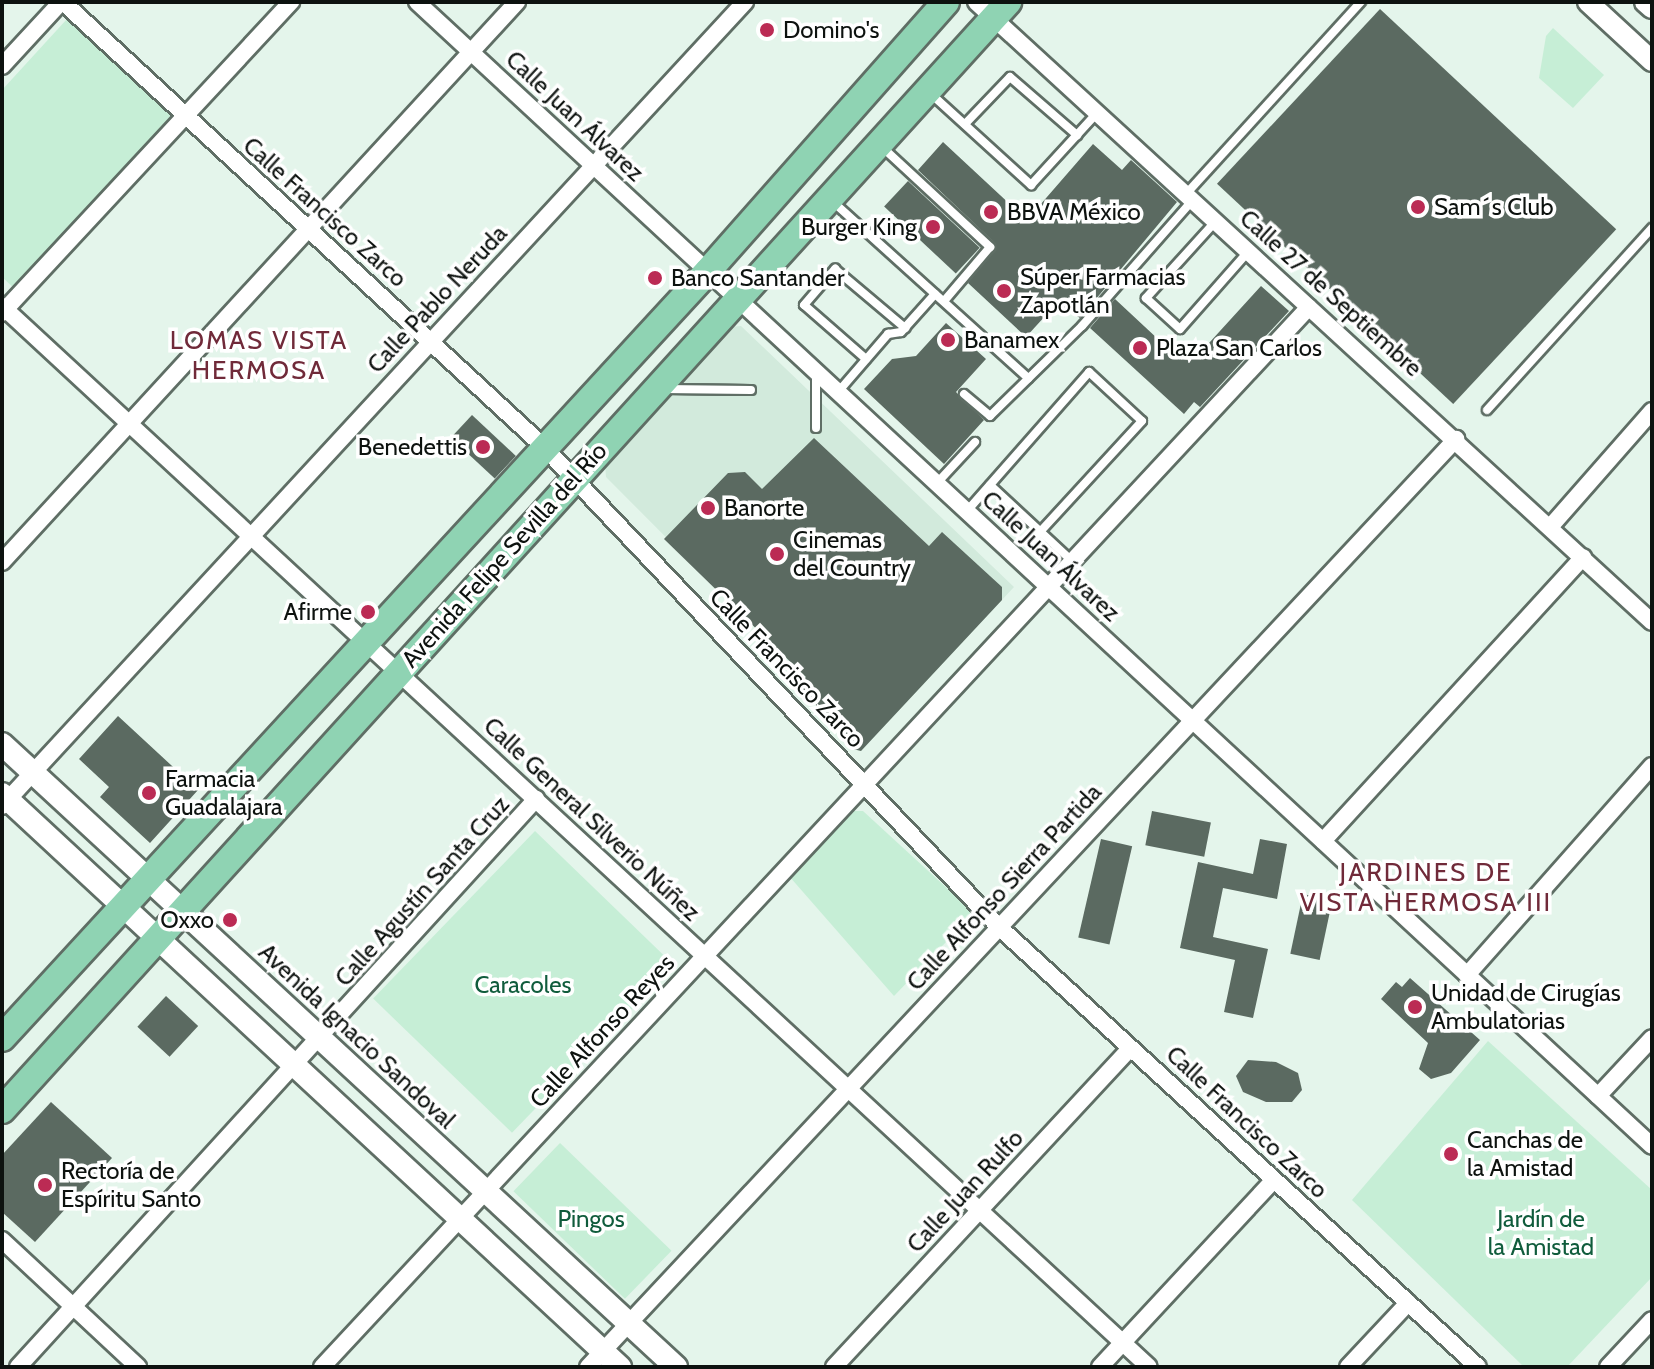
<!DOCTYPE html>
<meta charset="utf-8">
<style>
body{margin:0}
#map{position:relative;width:1654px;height:1369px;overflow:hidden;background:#e4f5eb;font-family:Cabin,sans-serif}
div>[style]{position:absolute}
.built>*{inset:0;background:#d2eadc}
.green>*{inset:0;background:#c6eed6;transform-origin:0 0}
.building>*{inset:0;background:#5b6a61;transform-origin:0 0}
.roads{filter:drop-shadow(2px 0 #5f6e65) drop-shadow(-2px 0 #5f6e65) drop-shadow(0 2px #5f6e65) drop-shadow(0 -2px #5f6e65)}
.service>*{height:8px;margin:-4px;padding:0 4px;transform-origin:4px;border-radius:4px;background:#fff}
.minor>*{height:16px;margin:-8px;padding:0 8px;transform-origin:8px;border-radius:8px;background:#fff}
.tertiary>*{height:20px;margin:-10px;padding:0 10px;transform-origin:10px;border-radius:10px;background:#fff}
.secondary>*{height:22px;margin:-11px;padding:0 11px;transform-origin:11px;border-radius:11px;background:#fff}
.primary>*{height:26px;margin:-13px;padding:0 13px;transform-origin:13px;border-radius:13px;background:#8fd3b3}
.dots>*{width:22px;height:22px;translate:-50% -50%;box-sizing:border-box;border:4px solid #fff;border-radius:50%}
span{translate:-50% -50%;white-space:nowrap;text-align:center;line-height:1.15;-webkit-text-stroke:7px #fff;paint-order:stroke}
.poi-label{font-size:24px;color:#0d120f}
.left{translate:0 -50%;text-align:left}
.right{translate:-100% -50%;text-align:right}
.street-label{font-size:24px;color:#0d120f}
.park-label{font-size:24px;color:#105c3c}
.neighbourhood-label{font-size:26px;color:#702a39;letter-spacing:2px}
.frame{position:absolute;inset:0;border:4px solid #0d120f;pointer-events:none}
</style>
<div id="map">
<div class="built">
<div style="clip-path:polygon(741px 326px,1014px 587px,861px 751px,853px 749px,798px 684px,805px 677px,606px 477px,605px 464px,730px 327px)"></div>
</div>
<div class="green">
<div style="clip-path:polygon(67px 19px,174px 118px,16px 290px,2px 277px,2px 90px)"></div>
<div style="clip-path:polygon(1553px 28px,1604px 75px,1573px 108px,1539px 78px,1546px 36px)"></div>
<div style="clip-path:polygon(851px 811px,863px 811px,974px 913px,894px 996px,789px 876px)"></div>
<div style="left:535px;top:831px;width:193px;height:233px;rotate:44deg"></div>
<div style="clip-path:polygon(1488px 1041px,1652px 1190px,1652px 1277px,1567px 1367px,1524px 1367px,1352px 1200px)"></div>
<div style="left:560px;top:1143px;width:155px;height:67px;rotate:44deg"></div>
</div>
<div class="building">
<div style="left:1380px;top:9px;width:323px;height:239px;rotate:43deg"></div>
<div style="clip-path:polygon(943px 142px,1027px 220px,1093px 144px,1122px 170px,1131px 160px,1177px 202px,1080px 318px,1057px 303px,1026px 337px,968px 283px,996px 244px,918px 170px)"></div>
<div style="left:908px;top:181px;width:98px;height:35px;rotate:43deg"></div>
<div style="clip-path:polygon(1261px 286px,1289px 311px,1200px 407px,1194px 402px,1184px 414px,1090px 328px,1115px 299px,1174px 354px,1186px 342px,1199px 354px)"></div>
<div style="clip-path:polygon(946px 323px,986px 359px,956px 392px,984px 420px,944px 464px,864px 389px,892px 359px,916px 356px)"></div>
<div style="left:472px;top:415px;width:60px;height:31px;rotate:43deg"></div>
<div style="clip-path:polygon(814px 438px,929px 546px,942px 532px,1002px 587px,1002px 600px,861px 751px,853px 749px,798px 684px,806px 677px,664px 539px,728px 473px,745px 472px,762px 489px)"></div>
<div style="clip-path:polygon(118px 716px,198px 790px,150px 843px,100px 797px,109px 787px,79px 759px)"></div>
<div style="left:1152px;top:811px;width:60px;height:35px;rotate:11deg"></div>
<div style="left:1101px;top:839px;width:32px;height:101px;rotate:13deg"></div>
<div style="clip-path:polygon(1260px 839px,1287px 844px,1277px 899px,1223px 888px,1213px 937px,1268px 949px,1253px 1018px,1224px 1012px,1235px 960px,1180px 948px,1198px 862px,1253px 874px)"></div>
<div style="left:1303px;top:894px;width:30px;height:61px;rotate:12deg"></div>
<div style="clip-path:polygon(1410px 978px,1480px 1040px,1451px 1073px,1431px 1079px,1419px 1069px,1428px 1043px,1381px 999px,1396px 982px,1402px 987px)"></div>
<div style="left:166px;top:996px;width:44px;height:42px;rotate:43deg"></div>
<div style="clip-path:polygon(1248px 1060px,1276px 1062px,1298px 1073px,1302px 1090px,1292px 1102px,1266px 1102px,1243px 1092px,1236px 1076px)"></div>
<div style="clip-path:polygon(51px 1102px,112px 1158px,35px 1242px,2px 1212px,2px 1155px)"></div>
</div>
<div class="roads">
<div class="service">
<div style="left:930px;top:93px;width:137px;rotate:42.3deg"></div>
<div style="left:1031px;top:185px;width:98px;rotate:-47.5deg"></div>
<div style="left:965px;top:124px;width:65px;rotate:-46.2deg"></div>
<div style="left:1010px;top:77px;width:89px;rotate:40.9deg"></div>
<div style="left:881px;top:146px;width:149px;rotate:42.8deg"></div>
<div style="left:990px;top:247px;width:71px;rotate:130.4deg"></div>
<div style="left:1186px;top:194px;width:260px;rotate:-47.7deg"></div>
<div style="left:831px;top:200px;width:266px;rotate:42.1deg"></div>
<div style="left:1215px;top:222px;width:103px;rotate:132.2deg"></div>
<div style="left:1146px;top:298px;width:46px;rotate:42.4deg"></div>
<div style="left:1180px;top:329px;width:103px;rotate:-48.6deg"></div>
<div style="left:866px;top:359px;width:82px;rotate:-138.9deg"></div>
<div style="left:804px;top:305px;width:48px;rotate:-49.3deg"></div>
<div style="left:835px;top:269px;width:92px;rotate:40.1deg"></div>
<div style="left:664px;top:389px;width:87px;rotate:0.7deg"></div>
<div style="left:838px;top:392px;width:77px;rotate:-49.2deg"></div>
<div style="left:888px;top:334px;width:13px;rotate:-9deg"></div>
<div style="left:901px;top:332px;width:51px;rotate:-48.2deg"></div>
<div style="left:964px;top:394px;width:34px;rotate:40deg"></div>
<div style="left:990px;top:416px;width:129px;rotate:-44.4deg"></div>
<div style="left:1082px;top:326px;width:167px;rotate:-48.7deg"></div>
<div style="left:1487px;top:410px;width:246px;rotate:-47.8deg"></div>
<div style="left:816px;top:428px;width:56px;rotate:-90deg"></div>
<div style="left:937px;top:483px;width:56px;rotate:-47.2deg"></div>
<div style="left:990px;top:485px;width:112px;rotate:42.8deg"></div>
<div style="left:967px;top:511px;width:185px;rotate:-48.7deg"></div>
<div style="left:1089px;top:372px;width:72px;rotate:42.8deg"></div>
<div style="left:1142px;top:421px;width:152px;rotate:132.6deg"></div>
</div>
<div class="minor">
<div style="left:63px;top:2px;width:654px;rotate:42.77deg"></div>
<div style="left:543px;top:446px;width:663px;rotate:46.53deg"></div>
<div style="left:999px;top:927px;width:650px;rotate:42.57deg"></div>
<div style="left:417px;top:2px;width:1683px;rotate:42.81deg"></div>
<div style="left:976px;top:2px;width:917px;rotate:42.53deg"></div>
<div style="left:2px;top:66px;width:87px;rotate:-47.3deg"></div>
<div style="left:2px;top:306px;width:1562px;rotate:42.77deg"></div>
<div style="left:2px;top:313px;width:425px;rotate:-47.1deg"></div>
<div style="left:1551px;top:526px;width:153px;rotate:-48.7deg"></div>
<div style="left:2px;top:562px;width:761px;rotate:-47.4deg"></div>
<div style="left:2px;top:806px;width:1095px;rotate:-47.26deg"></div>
<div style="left:1323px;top:841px;width:385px;rotate:-47.5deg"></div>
<div style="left:1467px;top:975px;width:279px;rotate:-48.5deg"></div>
<div style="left:1598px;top:1096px;width:79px;rotate:-47deg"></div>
<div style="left:2px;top:1240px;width:186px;rotate:43deg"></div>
<div style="left:18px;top:1367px;width:769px;rotate:-47.64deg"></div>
<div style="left:322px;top:1367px;width:1448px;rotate:-47.04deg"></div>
<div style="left:588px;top:1367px;width:1271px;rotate:-46.91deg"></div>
<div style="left:834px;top:1367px;width:435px;rotate:-47.1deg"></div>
<div style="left:1100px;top:1367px;width:255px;rotate:-47.1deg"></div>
<div style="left:1348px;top:1367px;width:88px;rotate:-46.8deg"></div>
<div style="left:1608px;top:1367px;width:64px;rotate:-46.9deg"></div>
</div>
<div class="tertiary">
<div style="left:1588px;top:2px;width:87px;rotate:42.7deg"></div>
<div style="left:1645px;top:2px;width:9px;rotate:41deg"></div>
</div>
<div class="secondary">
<div style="left:2px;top:744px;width:918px;rotate:42.75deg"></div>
<div style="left:2px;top:794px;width:843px;rotate:42.84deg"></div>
</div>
<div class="primary">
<div style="left:2px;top:1038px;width:1042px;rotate:-47.37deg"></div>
<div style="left:708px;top:271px;width:359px;rotate:-48.5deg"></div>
<div style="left:2px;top:1110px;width:1497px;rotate:-47.76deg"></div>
</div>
</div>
<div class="dots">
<div style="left:767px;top:30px;background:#bb2b54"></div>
<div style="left:1418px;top:207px;background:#bb2b54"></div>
<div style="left:991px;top:212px;background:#bb2b54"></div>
<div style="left:933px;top:227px;background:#bb2b54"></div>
<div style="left:655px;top:278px;background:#bb2b54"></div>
<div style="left:1004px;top:291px;background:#bb2b54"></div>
<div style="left:948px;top:340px;background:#bb2b54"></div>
<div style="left:1140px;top:348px;background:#bb2b54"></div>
<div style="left:483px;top:447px;background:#bb2b54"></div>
<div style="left:708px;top:508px;background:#bb2b54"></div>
<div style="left:777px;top:554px;background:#bb2b54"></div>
<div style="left:368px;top:612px;background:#bb2b54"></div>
<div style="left:149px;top:793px;background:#bb2b54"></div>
<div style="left:230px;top:920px;background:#bb2b54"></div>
<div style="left:1415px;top:1007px;background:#bb2b54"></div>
<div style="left:1451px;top:1154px;background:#bb2b54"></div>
<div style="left:45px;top:1185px;background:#bb2b54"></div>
</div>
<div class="poi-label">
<span class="left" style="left:783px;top:30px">Domino's</span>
<span class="left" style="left:1434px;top:207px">Sam´s Club</span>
<span class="left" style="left:1007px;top:212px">BBVA México</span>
<span class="right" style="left:917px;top:227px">Burger King</span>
<span class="left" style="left:1020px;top:291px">Súper Farmacias<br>Zapotlán</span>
<span class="left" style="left:671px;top:278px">Banco Santander</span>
<span class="left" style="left:964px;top:340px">Banamex</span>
<span class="left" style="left:1156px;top:348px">Plaza San Carlos</span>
<span class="right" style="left:467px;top:447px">Benedettis</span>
<span class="left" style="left:724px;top:508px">Banorte</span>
<span class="left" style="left:793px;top:554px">Cinemas<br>del Country</span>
<span class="right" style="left:352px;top:612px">Afirme</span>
<span class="left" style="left:165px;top:793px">Farmacia<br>Guadalajara</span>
<span class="right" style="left:214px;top:920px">Oxxo</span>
<span class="left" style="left:1431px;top:1007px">Unidad de Cirugías<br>Ambulatorias</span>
<span class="left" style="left:1467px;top:1154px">Canchas de<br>la Amistad</span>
<span class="left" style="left:61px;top:1185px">Rectoría de<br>Espíritu Santo</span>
</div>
<div class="street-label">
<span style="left:575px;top:116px;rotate:43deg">Calle Juan Álvarez</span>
<span style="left:325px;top:212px;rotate:42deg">Calle Francisco Zarco</span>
<span style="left:1331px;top:293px;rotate:42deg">Calle 27 de Septiembre</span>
<span style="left:437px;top:299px;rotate:-47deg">Calle Pablo Neruda</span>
<span style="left:504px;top:555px;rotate:-48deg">Avenida Felipe Sevilla del Río</span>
<span style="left:1051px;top:556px;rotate:43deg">Calle Juan Álvarez</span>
<span style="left:787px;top:668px;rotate:46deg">Calle Francisco Zarco</span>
<span style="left:592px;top:819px;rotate:43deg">Calle General Silverio Núñez</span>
<span style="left:1004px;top:887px;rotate:-47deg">Calle Alfonso Sierra Partida</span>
<span style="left:422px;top:891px;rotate:-48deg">Calle Agustín Santa Cruz</span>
<span style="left:602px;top:1031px;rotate:-47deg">Calle Alfonso Reyes</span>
<span style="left:357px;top:1036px;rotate:43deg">Avenida Ignacio Sandoval</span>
<span style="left:1247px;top:1122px;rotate:43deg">Calle Francisco Zarco</span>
<span style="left:965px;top:1191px;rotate:-47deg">Calle Juan Rulfo</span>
</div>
<div class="park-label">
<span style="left:523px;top:985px">Caracoles</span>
<span style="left:591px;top:1219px">Pingos</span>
<span style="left:1541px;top:1233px">Jardín de<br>la Amistad</span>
</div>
<div class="neighbourhood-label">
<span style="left:259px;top:356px">LOMAS VISTA<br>HERMOSA</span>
<span style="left:1426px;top:888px">JARDINES DE<br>VISTA HERMOSA III</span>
</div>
<div class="frame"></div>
</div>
